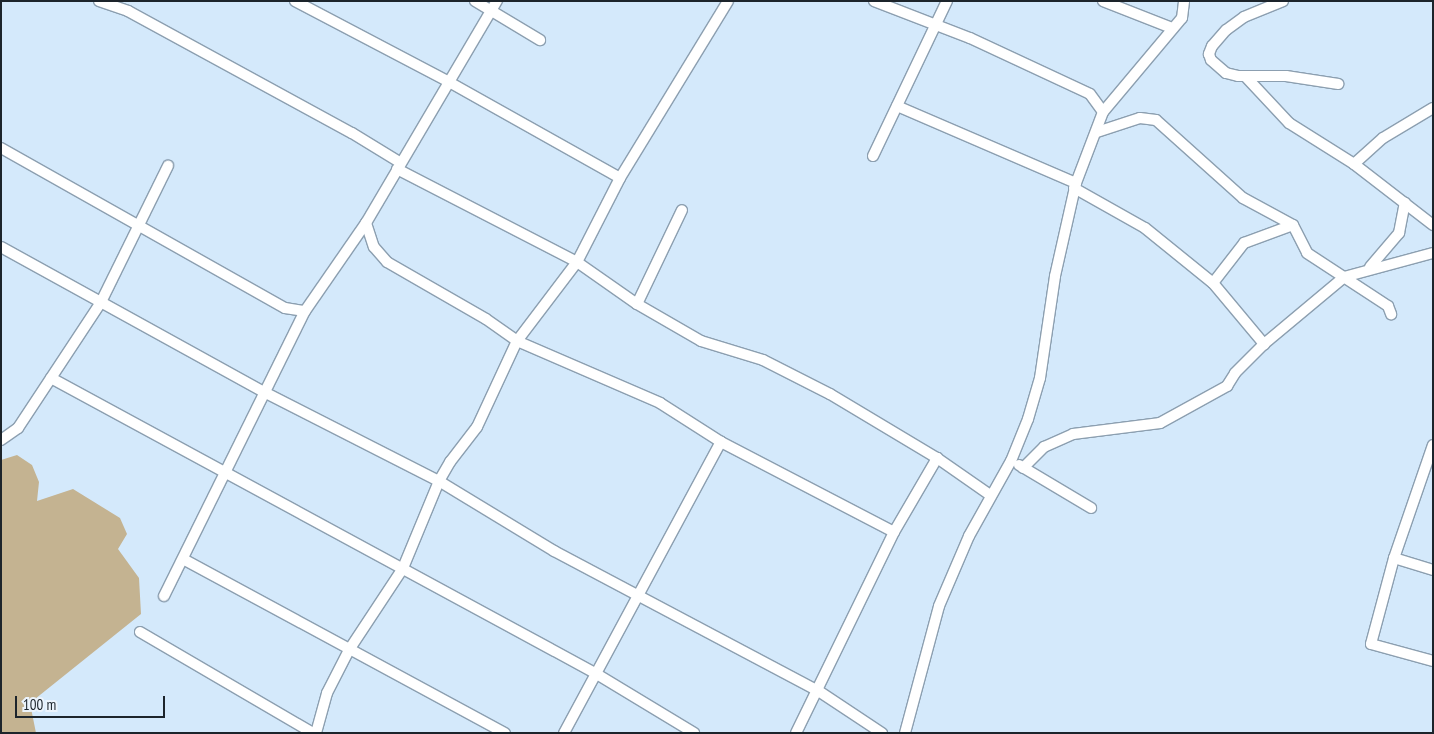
<!DOCTYPE html>
<style>
body{margin:0}
#map{position:relative;width:1434px;height:734px;overflow:hidden;background:#d4e9fb;font-family:"PT Sans Narrow",sans-serif}
div>[style]{position:absolute}
.green>*{inset:0;background:#c4b391}
.roads{filter:drop-shadow(1px 0 #8c9fb0) drop-shadow(-1px 0 #8c9fb0) drop-shadow(0 1px #8c9fb0) drop-shadow(0 -1px #8c9fb0)}
.minor>*{height:10px;margin:-5px;padding:0 5px;transform-origin:5px;border-radius:5px;background:#fff}
span{translate:-50% -50%;white-space:nowrap;text-align:center;line-height:1.15;-webkit-text-stroke:5px #ecf4fc;paint-order:stroke}
.frame{position:absolute;inset:0;border:2px solid #1c242b;pointer-events:none}
.scale{position:absolute;left:15px;top:696px;width:150px;height:22px;box-sizing:border-box;border:2px solid #1c242b;border-top:0;padding-left:6px;font-size:15px;line-height:18px;white-space:nowrap;color:#1c242b;-webkit-text-stroke:4px #ecf4fc;paint-order:stroke}
</style>
<div id="map">
<div class="green">
<div style="clip-path:polygon(17px 455px,32px 465px,39px 482px,37px 501px,73px 489px,120px 518px,127px 534px,118px 549px,139px 578px,141px 614px,30px 703px,36px 733px,1px 733px,1px 460px)"></div>
</div>
<div class="roads">
<div class="minor">
<div style="left:99px;top:1px;width:31px;rotate:19deg"></div>
<div style="left:128px;top:11px;width:255px;rotate:28.6deg"></div>
<div style="left:352px;top:133px;width:57px;rotate:31.5deg"></div>
<div style="left:295px;top:1px;width:174px;rotate:27.7deg"></div>
<div style="left:449px;top:82px;width:196px;rotate:29.3deg"></div>
<div style="left:475px;top:1px;width:76px;rotate:31deg"></div>
<div style="left:874px;top:1px;width:103px;rotate:21.1deg"></div>
<div style="left:970px;top:38px;width:132px;rotate:25deg"></div>
<div style="left:1090px;top:94px;width:22px;rotate:54deg"></div>
<div style="left:1103px;top:1px;width:74px;rotate:21.4deg"></div>
<div style="left:1283px;top:1px;width:42px;rotate:157.7deg"></div>
<div style="left:1244px;top:17px;width:22px;rotate:144deg"></div>
<div style="left:1226px;top:30px;width:21px;rotate:131deg"></div>
<div style="left:1212px;top:46px;width:9px;rotate:111deg"></div>
<div style="left:1209px;top:54px;width:6px;rotate:72deg"></div>
<div style="left:1211px;top:60px;width:20px;rotate:41deg"></div>
<div style="left:1226px;top:73px;width:12px;rotate:14deg"></div>
<div style="left:1238px;top:76px;width:48px"></div>
<div style="left:1286px;top:76px;width:53px;rotate:8.7deg"></div>
<div style="left:1246px;top:77px;width:63px;rotate:46.9deg"></div>
<div style="left:1289px;top:123px;width:77px;rotate:32.2deg"></div>
<div style="left:1354px;top:164px;width:100px;rotate:37.7deg"></div>
<div style="left:897px;top:106px;width:195px;rotate:23.3deg"></div>
<div style="left:1097px;top:132px;width:45px;rotate:-18deg"></div>
<div style="left:1140px;top:118px;width:16px;rotate:7deg"></div>
<div style="left:1156px;top:120px;width:117px;rotate:41.9deg"></div>
<div style="left:1243px;top:198px;width:57px;rotate:28.4deg"></div>
<div style="left:1293px;top:225px;width:31px;rotate:63deg"></div>
<div style="left:1307px;top:253px;width:97px;rotate:33.2deg"></div>
<div style="left:1388px;top:306px;width:9px;rotate:69deg"></div>
<div style="left:1px;top:148px;width:326px;rotate:29.4deg"></div>
<div style="left:285px;top:308px;width:20px;rotate:9deg"></div>
<div style="left:873px;top:156px;width:172px;rotate:-64.5deg"></div>
<div style="left:1354px;top:164px;width:39px;rotate:-42deg"></div>
<div style="left:1383px;top:138px;width:58px;rotate:-31deg"></div>
<div style="left:397px;top:169px;width:203px;rotate:27.3deg"></div>
<div style="left:577px;top:262px;width:73px;rotate:35deg"></div>
<div style="left:637px;top:304px;width:74px;rotate:30deg"></div>
<div style="left:701px;top:341px;width:65px;rotate:17deg"></div>
<div style="left:763px;top:360px;width:75px;rotate:26.9deg"></div>
<div style="left:830px;top:394px;width:125px;rotate:30.9deg"></div>
<div style="left:937px;top:458px;width:65px;rotate:34.9deg"></div>
<div style="left:1074px;top:188px;width:81px;rotate:29.4deg"></div>
<div style="left:1145px;top:228px;width:87px;rotate:39deg"></div>
<div style="left:1213px;top:283px;width:80px;rotate:50.1deg"></div>
<div style="left:1264px;top:344px;width:104px;rotate:-39.9deg"></div>
<div style="left:1344px;top:277px;width:92px;rotate:-15.1deg"></div>
<div style="left:366px;top:223px;width:25px;rotate:72deg"></div>
<div style="left:374px;top:247px;width:20px;rotate:49deg"></div>
<div style="left:387px;top:262px;width:114px;rotate:29.9deg"></div>
<div style="left:486px;top:319px;width:38px;rotate:35deg"></div>
<div style="left:517px;top:341px;width:156px;rotate:23.4deg"></div>
<div style="left:660px;top:403px;width:72px;rotate:32.6deg"></div>
<div style="left:721px;top:442px;width:195px;rotate:27.5deg"></div>
<div style="left:1px;top:247px;width:300px;rotate:28.9deg"></div>
<div style="left:264px;top:392px;width:196px;rotate:27deg"></div>
<div style="left:439px;top:481px;width:135px;rotate:31.3deg"></div>
<div style="left:554px;top:551px;width:297px;rotate:27.9deg"></div>
<div style="left:817px;top:690px;width:78px;rotate:33.5deg"></div>
<div style="left:1370px;top:267px;width:45px;rotate:-49.5deg"></div>
<div style="left:1399px;top:233px;width:31px;rotate:-79deg"></div>
<div style="left:1213px;top:283px;width:51px;rotate:-52.2deg"></div>
<div style="left:1244px;top:243px;width:52px;rotate:-20.2deg"></div>
<div style="left:637px;top:304px;width:104px;rotate:-64.4deg"></div>
<div style="left:51px;top:378px;width:619px;rotate:28.47deg"></div>
<div style="left:595px;top:673px;width:116px;rotate:31.2deg"></div>
<div style="left:1px;top:440px;width:21px;rotate:-35deg"></div>
<div style="left:18px;top:428px;width:151px;rotate:-56.6deg"></div>
<div style="left:101px;top:302px;width:152px;rotate:-63.8deg"></div>
<div style="left:1433px;top:445px;width:120px;rotate:109deg"></div>
<div style="left:1394px;top:558px;width:89px;rotate:105deg"></div>
<div style="left:1371px;top:644px;width:64px;rotate:15.3deg"></div>
<div style="left:1019px;top:465px;width:84px;rotate:30.8deg"></div>
<div style="left:1023px;top:468px;width:30px;rotate:-45deg"></div>
<div style="left:1044px;top:447px;width:32px;rotate:-24deg"></div>
<div style="left:1073px;top:434px;width:88px;rotate:-7.2deg"></div>
<div style="left:1160px;top:423px;width:77px;rotate:-28.9deg"></div>
<div style="left:1227px;top:386px;width:15px;rotate:-58deg"></div>
<div style="left:1235px;top:373px;width:41px;rotate:-45deg"></div>
<div style="left:1394px;top:558px;width:41px;rotate:17.1deg"></div>
<div style="left:183px;top:559px;width:366px;rotate:28.4deg"></div>
<div style="left:164px;top:596px;width:318px;rotate:-63.7deg"></div>
<div style="left:305px;top:311px;width:107px;rotate:-55.3deg"></div>
<div style="left:366px;top:223px;width:258px;rotate:-59.5deg"></div>
<div style="left:140px;top:632px;width:200px;rotate:30.3deg"></div>
<div style="left:316px;top:733px;width:41px;rotate:-74.6deg"></div>
<div style="left:327px;top:693px;width:48px;rotate:-62.9deg"></div>
<div style="left:349px;top:650px;width:98px;rotate:-56.6deg"></div>
<div style="left:403px;top:568px;width:94px;rotate:-67.5deg"></div>
<div style="left:439px;top:481px;width:22px;rotate:-60deg"></div>
<div style="left:450px;top:462px;width:44px;rotate:-52.4deg"></div>
<div style="left:477px;top:427px;width:95px;rotate:-65.1deg"></div>
<div style="left:517px;top:341px;width:99px;rotate:-52.8deg"></div>
<div style="left:577px;top:262px;width:94px;rotate:-62.9deg"></div>
<div style="left:620px;top:178px;width:207px;rotate:-58.6deg"></div>
<div style="left:564px;top:733px;width:331px;rotate:-61.7deg"></div>
<div style="left:796px;top:733px;width:224px;rotate:-64deg"></div>
<div style="left:894px;top:532px;width:86px;rotate:-59.8deg"></div>
<div style="left:905px;top:733px;width:131px;rotate:-75deg"></div>
<div style="left:939px;top:606px;width:76px;rotate:-66.8deg"></div>
<div style="left:969px;top:536px;width:86px;rotate:-60.8deg"></div>
<div style="left:1011px;top:461px;width:45px;rotate:-68deg"></div>
<div style="left:1028px;top:419px;width:43px;rotate:-73.7deg"></div>
<div style="left:1040px;top:378px;width:103px;rotate:-81.6deg"></div>
<div style="left:1055px;top:276px;width:95px;rotate:-77.3deg"></div>
<div style="left:1076px;top:183px;width:76px;rotate:-69.2deg"></div>
<div style="left:1103px;top:112px;width:123px;rotate:-50deg"></div>
<div style="left:1182px;top:18px;width:17px;rotate:-83deg"></div>
</div>
</div>
<div class="frame"></div>
<div class="scale">100 m</div>
</div>
